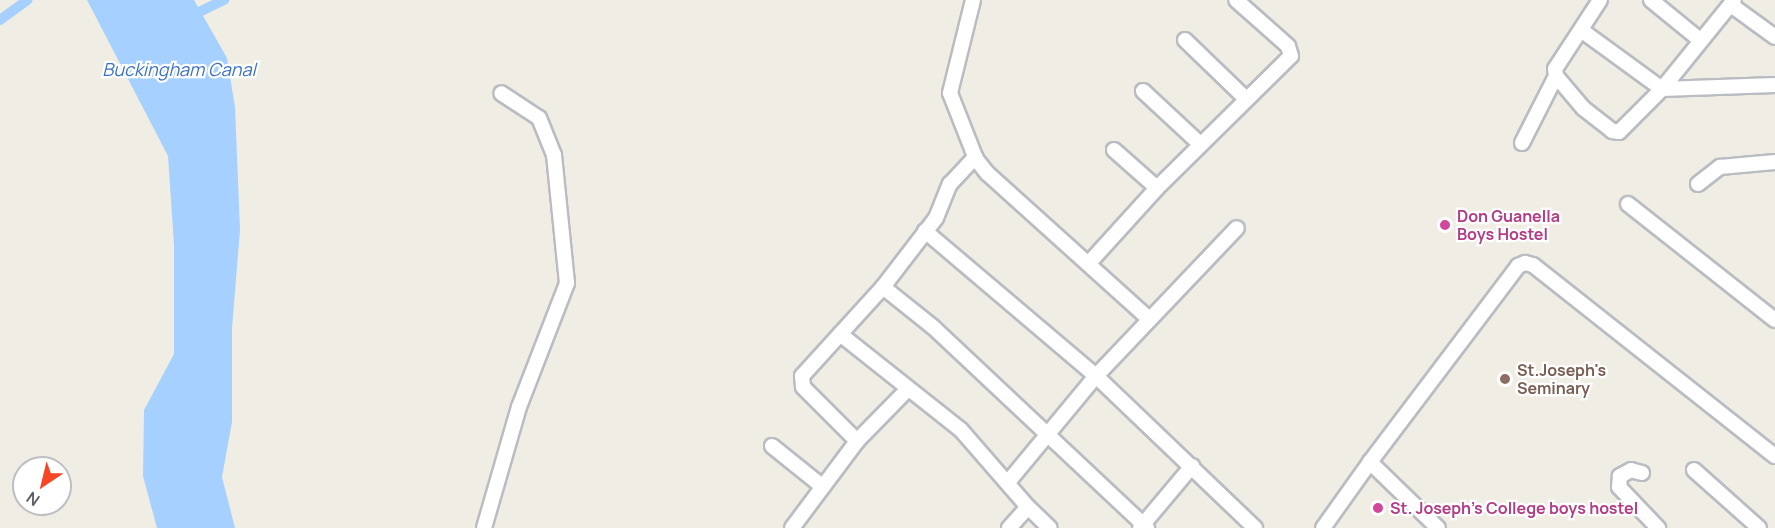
<!DOCTYPE html>
<style>
body{margin:0}
#map{position:relative;width:1775px;height:528px;overflow:hidden;background:#f0eee4;font-family:Manrope,sans-serif}
div>[style]{position:absolute}
.water>*{inset:0;background:#a5d0ff}
.canal>*{height:10px;margin:-5px;padding:0 5px;transform-origin:5px;border-radius:5px;background:#a5d0ff}
.roads{filter:drop-shadow(2px 0 #b9bcc1) drop-shadow(-2px 0 #b9bcc1) drop-shadow(0 2px #b9bcc1) drop-shadow(0 -2px #b9bcc1)}
.minor>*{height:14px;margin:-7px;padding:0 7px;transform-origin:7px;border-radius:7px;background:#fff}
.dots>*{width:16px;height:16px;translate:-50% -50%;box-sizing:border-box;border:3px solid #fff;border-radius:50%}
span{translate:-50% -50%;white-space:nowrap;text-align:center;line-height:1.15;-webkit-text-stroke:4.5px #fff;paint-order:stroke}
.hotel-label{font-size:16px;color:#b23c85;font-weight:700}
.left{translate:0 -50%;text-align:left}
.education-label{font-size:16px;color:#785e54;font-weight:700}
.water-label{font-size:18px;color:#3c72c3;font-style:italic}
.north{position:absolute;left:12px;top:456px;width:60px;height:60px;box-sizing:border-box;background:#fff;border:2px solid #bebfc2;border-radius:50%;rotate:215deg;font-size:16px;font-weight:700;line-height:24px;text-align:center;color:#5c6066}
.north::after{content:'';display:block;margin:auto;width:21px;height:27px;background:#f64624;clip-path:polygon(50% 0,100% 100%,50% 72%,0 100%)}
</style>
<div id="map">
<div class="water">
<div style="clip-path:polygon(87px 0,194px 0,227px 58px,235px 107px,240px 230px,232px 328px,232px 422px,222px 477px,235px 528px,157px 528px,143px 476px,144px 410px,174px 354px,174px 245px,168px 156px)"></div>
</div>
<div class="canal">
<div style="left:191px;top:16px;width:37px;rotate:-26deg"></div>
<div style="left:0;top:20px;width:34px;rotate:-36deg"></div>
</div>
<div class="roads">
<div class="minor">
<div style="left:973px;top:0;width:96px;rotate:103.9deg"></div>
<div style="left:950px;top:93px;width:71px;rotate:68.5deg"></div>
<div style="left:976px;top:159px;width:18px;rotate:52deg"></div>
<div style="left:987px;top:173px;width:217px;rotate:42deg"></div>
<div style="left:1600px;top:0;width:82px;rotate:123.1deg"></div>
<div style="left:1555px;top:69px;width:7px;rotate:82deg"></div>
<div style="left:1556px;top:76px;width:42px;rotate:49.8deg"></div>
<div style="left:1583px;top:108px;width:37px;rotate:38deg"></div>
<div style="left:1612px;top:131px;width:7px;rotate:8deg"></div>
<div style="left:1619px;top:132px;width:61px;rotate:-45deg"></div>
<div style="left:1662px;top:89px;width:114px;rotate:-51deg"></div>
<div style="left:1651px;top:0;width:63px;rotate:39.2deg"></div>
<div style="left:1731px;top:5px;width:54px;rotate:36deg"></div>
<div style="left:1581px;top:30px;width:100px;rotate:36.1deg"></div>
<div style="left:1662px;top:89px;width:113px;rotate:-2deg"></div>
<div style="left:1185px;top:40px;width:85px;rotate:44deg"></div>
<div style="left:1143px;top:91px;width:78px;rotate:42.9deg"></div>
<div style="left:1522px;top:143px;width:75px;rotate:-63.1deg"></div>
<div style="left:1114px;top:150px;width:57px;rotate:41.5deg"></div>
<div style="left:1698px;top:184px;width:28px;rotate:-38deg"></div>
<div style="left:1720px;top:167px;width:55px;rotate:-5.2deg"></div>
<div style="left:1628px;top:204px;width:187px;rotate:38.3deg"></div>
<div style="left:925px;top:231px;width:224px;rotate:40.3deg"></div>
<div style="left:1096px;top:376px;width:220px;rotate:43.7deg"></div>
<div style="left:1089px;top:263px;width:101px;rotate:-47.8deg"></div>
<div style="left:1157px;top:188px;width:188px;rotate:-44.6deg"></div>
<div style="left:1291px;top:56px;width:10px;rotate:-107deg"></div>
<div style="left:1288px;top:46px;width:69px;rotate:-138.5deg"></div>
<div style="left:883px;top:287px;width:87px;rotate:-52.5deg"></div>
<div style="left:936px;top:218px;width:37px;rotate:-68deg"></div>
<div style="left:950px;top:184px;width:37px;rotate:-47deg"></div>
<div style="left:840px;top:334px;width:154px;rotate:38.4deg"></div>
<div style="left:961px;top:430px;width:102px;rotate:49deg"></div>
<div style="left:857px;top:441px;width:73px;rotate:-45.6deg"></div>
<div style="left:772px;top:446px;width:65px;rotate:38.8deg"></div>
<div style="left:1694px;top:470px;width:87px;rotate:41.7deg"></div>
<div style="left:1642px;top:473px;width:11px;rotate:-165deg"></div>
<div style="left:1631px;top:470px;width:13px;rotate:151deg"></div>
<div style="left:1620px;top:476px;width:11px;rotate:95deg"></div>
<div style="left:1619px;top:487px;width:57px;rotate:46.4deg"></div>
<div style="left:1009px;top:481px;width:136px;rotate:-50.4deg"></div>
<div style="left:1096px;top:376px;width:204px;rotate:-46.4deg"></div>
<div style="left:484px;top:528px;width:126px;rotate:-73.9deg"></div>
<div style="left:519px;top:407px;width:133px;rotate:-68.8deg"></div>
<div style="left:567px;top:283px;width:129px;rotate:-95.8deg"></div>
<div style="left:554px;top:155px;width:40px;rotate:-112deg"></div>
<div style="left:539px;top:118px;width:45px;rotate:-146.7deg"></div>
<div style="left:792px;top:528px;width:109px;rotate:-53.2deg"></div>
<div style="left:857px;top:441px;width:76px;rotate:-135deg"></div>
<div style="left:803px;top:387px;width:11px;rotate:-95deg"></div>
<div style="left:802px;top:376px;width:120px;rotate:-47.7deg"></div>
<div style="left:883px;top:287px;width:64px;rotate:38.7deg"></div>
<div style="left:933px;top:327px;width:294px;rotate:43.2deg"></div>
<div style="left:1009px;top:528px;width:28px;rotate:-48deg"></div>
<div style="left:1028px;top:507px;width:30px;rotate:44deg"></div>
<div style="left:1140px;top:528px;width:81px;rotate:-50deg"></div>
<div style="left:1323px;top:528px;width:81px;rotate:-54.5deg"></div>
<div style="left:1438px;top:528px;width:95px;rotate:-135.9deg"></div>
<div style="left:1370px;top:462px;width:246px;rotate:-52.9deg"></div>
<div style="left:1518px;top:266px;width:8px;rotate:-23deg"></div>
<div style="left:1525px;top:263px;width:8px;rotate:14deg"></div>
<div style="left:1533px;top:265px;width:308px;rotate:38.3deg"></div>
</div>
</div>
<div class="dots">
<div style="left:1445px;top:225px;background:#d1479c"></div>
<div style="left:1505px;top:379px;background:#8d6e63"></div>
<div style="left:1378px;top:508px;background:#d1479c"></div>
</div>
<div class="hotel-label">
<span class="left" style="left:1457px;top:225px">Don Guanella<br>Boys Hostel</span>
<span class="left" style="left:1390px;top:508px">St. Joseph's College boys hostel</span>
</div>
<div class="education-label">
<span class="left" style="left:1517px;top:379px">St.Joseph's<br>Seminary</span>
</div>
<div class="water-label">
<span style="left:179px;top:69px">Buckingham Canal</span>
</div>
<div class="north">N</div>
</div>
